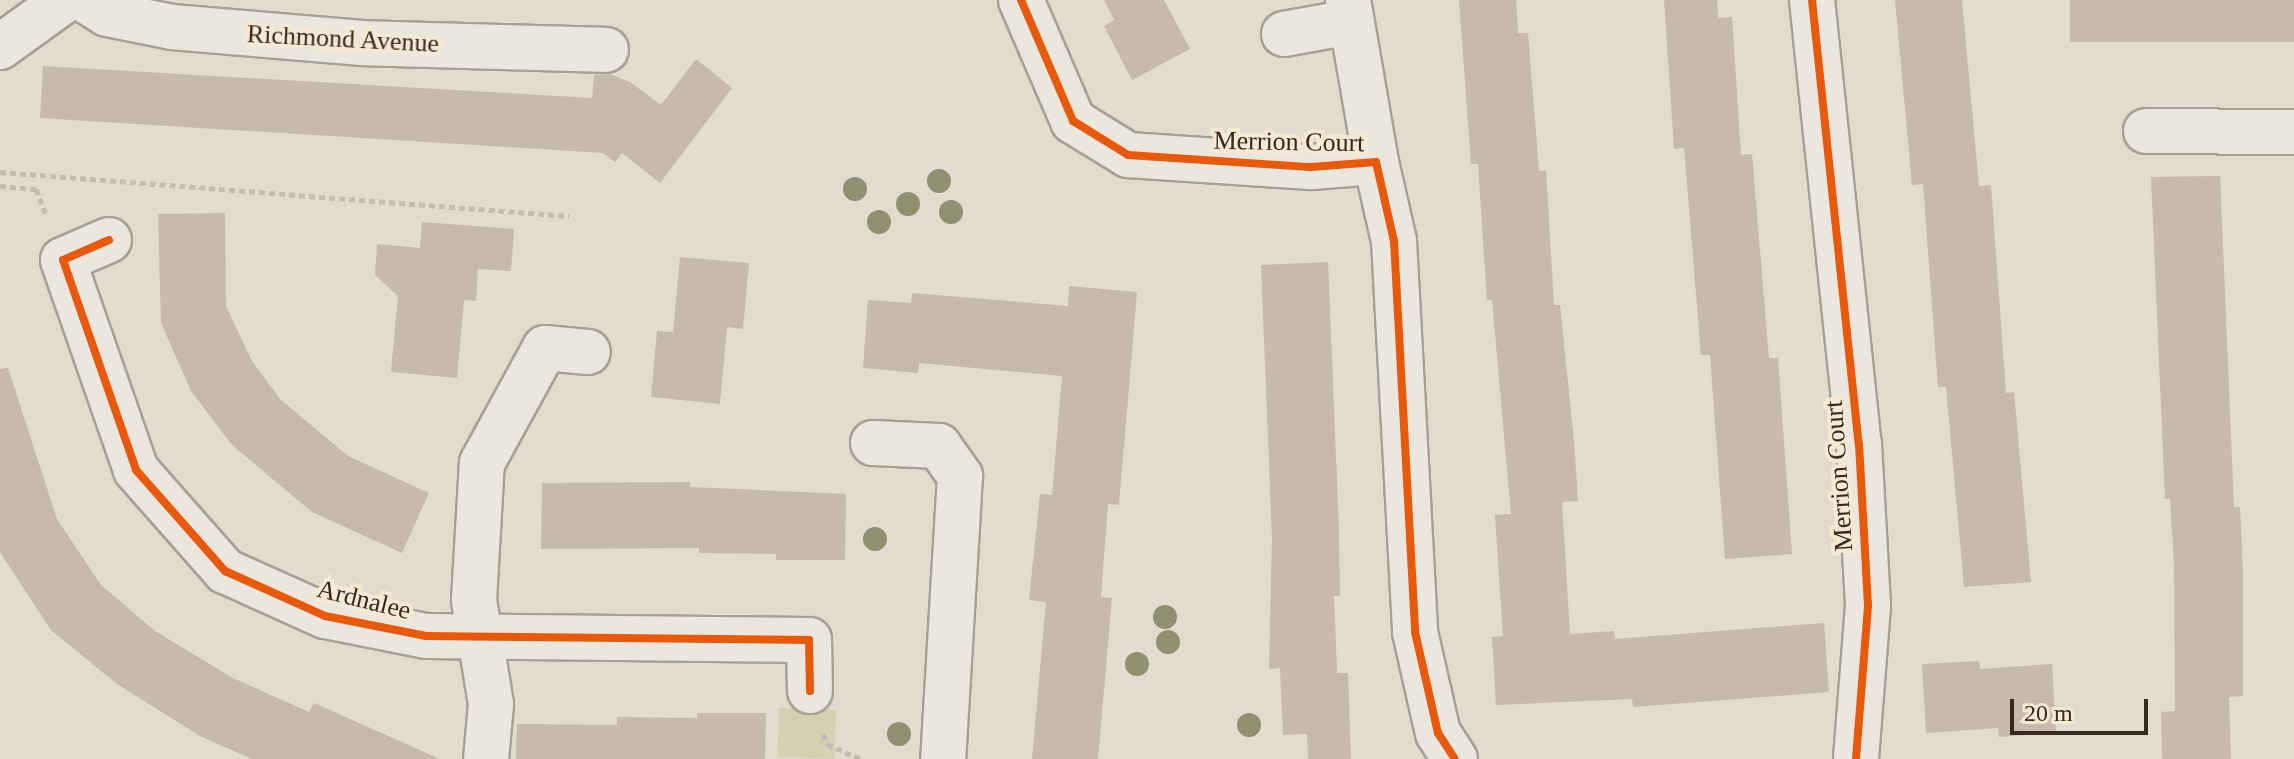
<!DOCTYPE html>
<style>
body{margin:0}
#map{position:relative;width:2294px;height:759px;overflow:hidden;background:#e3dbcd;font-family:Georgia,serif}
div>[style]{position:absolute}
.green>*{inset:0;background:#d3d1b0;transform-origin:0 0}
.building>*{inset:0;background:#c6b9ae;transform-origin:0 0}
.path>*{height:5px;margin-top:-2.5px;transform-origin:0;background:repeating-linear-gradient(90deg,#c4bdb5 0 6px,transparent 0 10px)}
.roads{filter:drop-shadow(2px 0 #a8a096) drop-shadow(-2px 0 #a8a096) drop-shadow(0 2px #a8a096) drop-shadow(0 -2px #a8a096)}
.minor>*{height:44px;margin:-22px;padding:0 22px;transform-origin:22px;border-radius:22px;background:#ece7de}
.cycleway>*{height:8px;margin:-4px;padding:0 4px;transform-origin:4px;border-radius:4px;background:#e8590c}
.trees>*{width:24px;height:24px;margin:-12px;border-radius:50%;background:#8e9071}
span{translate:-50% -50%;white-space:nowrap;text-align:center;line-height:1.15;-webkit-text-stroke:8px #f4e9d3;paint-order:stroke}
.street-label{font-size:26px;color:#36291f}
.scale{position:absolute;left:2010px;top:699px;width:138px;height:36px;box-sizing:border-box;border:4px solid #36291f;border-top:0;padding-left:10px;font-size:24px;line-height:28px;white-space:nowrap;color:#36291f;-webkit-text-stroke:6px #f4e9d3;paint-order:stroke}
</style>
<div id="map">
<div class="green">
<div style="left:836px;top:710px;width:49px;height:57px;rotate:92deg"></div>
</div>
<div class="building">
<div style="clip-path:polygon(1104px 0,1164px 0,1190px 49px,1132px 80px,1104px 26px,1114px 20px)"></div>
<div style="clip-path:polygon(1459px 0,1516px 0,1518px 33px,1528px 33px,1539px 171px,1546px 170px,1554px 305px,1560px 305px,1574px 441px,1578px 501px,1562px 502px,1570px 634px,1614px 631px,1615px 639px,1824px 623px,1829px 692px,1633px 707px,1632px 699px,1496px 705px,1492px 637px,1503px 636px,1495px 515px,1511px 514px,1492px 300px,1487px 300px,1478px 164px,1471px 164px)"></div>
<div style="clip-path:polygon(1664px 0,1717px 0,1718px 18px,1732px 17px,1741px 155px,1752px 154px,1769px 358px,1778px 358px,1792px 554px,1725px 559px,1710px 355px,1701px 355px,1684px 148px,1674px 149px)"></div>
<div style="clip-path:polygon(1895px 0,1962px 0,1979px 186px,1991px 185px,2006px 393px,2014px 392px,2031px 582px,1964px 587px,1946px 387px,1938px 387px,1923px 184px,1912px 185px)"></div>
<div style="left:2070px;top:0;width:224px;height:42px"></div>
<div style="clip-path:polygon(696px 59px,732px 88px,660px 183px,622px 153px,615px 162px,603px 153px,40px 118px,43px 66px,592px 98px,594px 75px,610px 74px,630px 82px,661px 105px)"></div>
<div style="clip-path:polygon(2220px 176px,2234px 507px,2240px 507px,2243px 572px,2243px 696px,2229px 697px,2231px 759px,2162px 759px,2161px 712px,2175px 711px,2174px 565px,2170px 499px,2165px 499px,2151px 177px)"></div>
<div style="clip-path:polygon(225px 213px,226px 306px,252px 361px,280px 399px,348px 456px,429px 493px,402px 553px,312px 512px,232px 445px,191px 391px,161px 323px,158px 214px)"></div>
<div style="clip-path:polygon(422px 222px,514px 229px,511px 271px,478px 269px,476px 301px,464px 300px,457px 378px,391px 372px,398px 296px,375px 275px,377px 244px,420px 248px)"></div>
<div style="clip-path:polygon(680px 257px,749px 263px,743px 329px,727px 327px,720px 404px,651px 397px,657px 331px,673px 332px)"></div>
<div style="clip-path:polygon(1328px 262px,1339px 529px,1340px 596px,1334px 596px,1337px 673px,1348px 673px,1351px 759px,1308px 759px,1307px 734px,1283px 735px,1280px 668px,1269px 669px,1272px 538px,1261px 265px)"></div>
<div style="clip-path:polygon(1069px 286px,1137px 292px,1119px 505px,1108px 504px,1101px 597px,1112px 598px,1098px 759px,1032px 759px,1046px 602px,1029px 600px,1040px 494px,1052px 495px,1062px 376px,919px 363px,918px 373px,863px 368px,868px 300px,911px 303px,912px 293px,1068px 306px)"></div>
<div style="clip-path:polygon(8px 368px,57px 519px,101px 585px,155px 631px,233px 678px,309px 712px,314px 703px,440px 759px,252px 759px,200px 736px,117px 684px,51px 630px,0 552px,0 369px)"></div>
<div style="clip-path:polygon(690px 482px,690px 487px,846px 494px,845px 560px,776px 560px,776px 554px,699px 553px,699px 548px,541px 549px,542px 483px)"></div>
<div style="clip-path:polygon(1979px 661px,1980px 669px,2052px 664px,2056px 733px,1999px 737px,1998px 728px,1926px 733px,1922px 664px)"></div>
<div style="clip-path:polygon(697px 713px,766px 713px,765px 759px,516px 759px,517px 724px,617px 725px,617px 717px,697px 718px)"></div>
</div>
<div class="path">
<div style="left:0;top:172px;width:571px;rotate:4.42deg"></div>
<div style="left:0;top:186px;width:36px;rotate:5deg"></div>
<div style="left:36px;top:189px;width:30px;rotate:69deg"></div>
<div style="left:823px;top:734px;width:11px;rotate:68deg"></div>
<div style="left:827px;top:744px;width:36px;rotate:24deg"></div>
</div>
<div class="roads">
<div class="minor">
<div style="left:85px;top:0;width:26px;rotate:32deg"></div>
<div style="left:107px;top:14px;width:66px;rotate:11.3deg"></div>
<div style="left:172px;top:27px;width:191px;rotate:4.8deg"></div>
<div style="left:362px;top:43px;width:244px;rotate:1.6deg"></div>
<div style="left:1021px;top:0;width:132px;rotate:66.7deg"></div>
<div style="left:1073px;top:121px;width:65px;rotate:31.7deg"></div>
<div style="left:1128px;top:155px;width:183px;rotate:3.8deg"></div>
<div style="left:1311px;top:167px;width:65px;rotate:-4.4deg"></div>
<div style="left:1376px;top:162px;width:81px;rotate:77.2deg"></div>
<div style="left:1394px;top:241px;width:392px;rotate:86.9deg"></div>
<div style="left:1415px;top:632px;width:104px;rotate:77.2deg"></div>
<div style="left:1438px;top:733px;width:31px;rotate:57deg"></div>
<div style="left:1348px;top:0;width:164px;rotate:80.2deg"></div>
<div style="left:1812px;top:0;width:446px;rotate:84deg"></div>
<div style="left:1859px;top:444px;width:162px;rotate:86.8deg"></div>
<div style="left:1868px;top:606px;width:153px;rotate:94.5deg"></div>
<div style="left:1284px;top:34px;width:68px;rotate:-10.2deg"></div>
<div style="left:0;top:47px;width:80px;rotate:-35.9deg"></div>
<div style="left:2146px;top:131px;width:148px;rotate:0.4deg"></div>
<div style="left:109px;top:240px;width:50px;rotate:156.5deg"></div>
<div style="left:63px;top:260px;width:222px;rotate:70.8deg"></div>
<div style="left:136px;top:470px;width:135px;rotate:48.6deg"></div>
<div style="left:225px;top:571px;width:110px;rotate:24.2deg"></div>
<div style="left:325px;top:616px;width:103px;rotate:11.2deg"></div>
<div style="left:426px;top:636px;width:383px;rotate:0.6deg"></div>
<div style="left:809px;top:640px;width:51px;rotate:88.9deg"></div>
<div style="left:873px;top:443px;width:66px;rotate:2.6deg"></div>
<div style="left:939px;top:446px;width:37px;rotate:55deg"></div>
<div style="left:960px;top:476px;width:284px;rotate:93.4deg"></div>
<div style="left:486px;top:759px;width:55px;rotate:-84.8deg"></div>
<div style="left:491px;top:704px;width:105px;rotate:-99.3deg"></div>
<div style="left:474px;top:600px;width:137px;rotate:-86.7deg"></div>
<div style="left:482px;top:463px;width:131px;rotate:-61.3deg"></div>
<div style="left:545px;top:348px;width:43px;rotate:5.3deg"></div>
</div>
</div>
<div class="cycleway">
<div style="left:1021px;top:0;width:132px;rotate:66.7deg"></div>
<div style="left:1073px;top:121px;width:65px;rotate:31.7deg"></div>
<div style="left:1128px;top:155px;width:183px;rotate:3.8deg"></div>
<div style="left:1311px;top:167px;width:65px;rotate:-4.4deg"></div>
<div style="left:1376px;top:162px;width:81px;rotate:77.2deg"></div>
<div style="left:1394px;top:241px;width:392px;rotate:86.9deg"></div>
<div style="left:1415px;top:632px;width:104px;rotate:77.2deg"></div>
<div style="left:1438px;top:733px;width:31px;rotate:57deg"></div>
<div style="left:1812px;top:0;width:446px;rotate:84deg"></div>
<div style="left:1859px;top:444px;width:162px;rotate:86.8deg"></div>
<div style="left:1868px;top:606px;width:153px;rotate:94.5deg"></div>
<div style="left:109px;top:240px;width:50px;rotate:156.5deg"></div>
<div style="left:63px;top:260px;width:222px;rotate:70.8deg"></div>
<div style="left:136px;top:470px;width:135px;rotate:48.6deg"></div>
<div style="left:225px;top:571px;width:110px;rotate:24.2deg"></div>
<div style="left:325px;top:616px;width:103px;rotate:11.2deg"></div>
<div style="left:426px;top:636px;width:383px;rotate:0.6deg"></div>
<div style="left:809px;top:640px;width:51px;rotate:88.9deg"></div>
</div>
<div class="trees">
<div style="left:939px;top:181px"></div>
<div style="left:855px;top:189px"></div>
<div style="left:908px;top:204px"></div>
<div style="left:951px;top:212px"></div>
<div style="left:879px;top:222px"></div>
<div style="left:875px;top:539px"></div>
<div style="left:1165px;top:617px"></div>
<div style="left:1168px;top:642px"></div>
<div style="left:1137px;top:664px"></div>
<div style="left:1249px;top:725px"></div>
<div style="left:899px;top:734px"></div>
</div>
<div class="street-label">
<span style="left:343px;top:39px;rotate:3deg">Richmond Avenue</span>
<span style="left:1289px;top:142px;rotate:1deg">Merrion Court</span>
<span style="left:1839px;top:476px;rotate:-94deg">Merrion Court</span>
<span style="left:364px;top:600px;rotate:14deg">Ardnalee</span>
</div>
<div class="scale">20 m</div>
</div>
